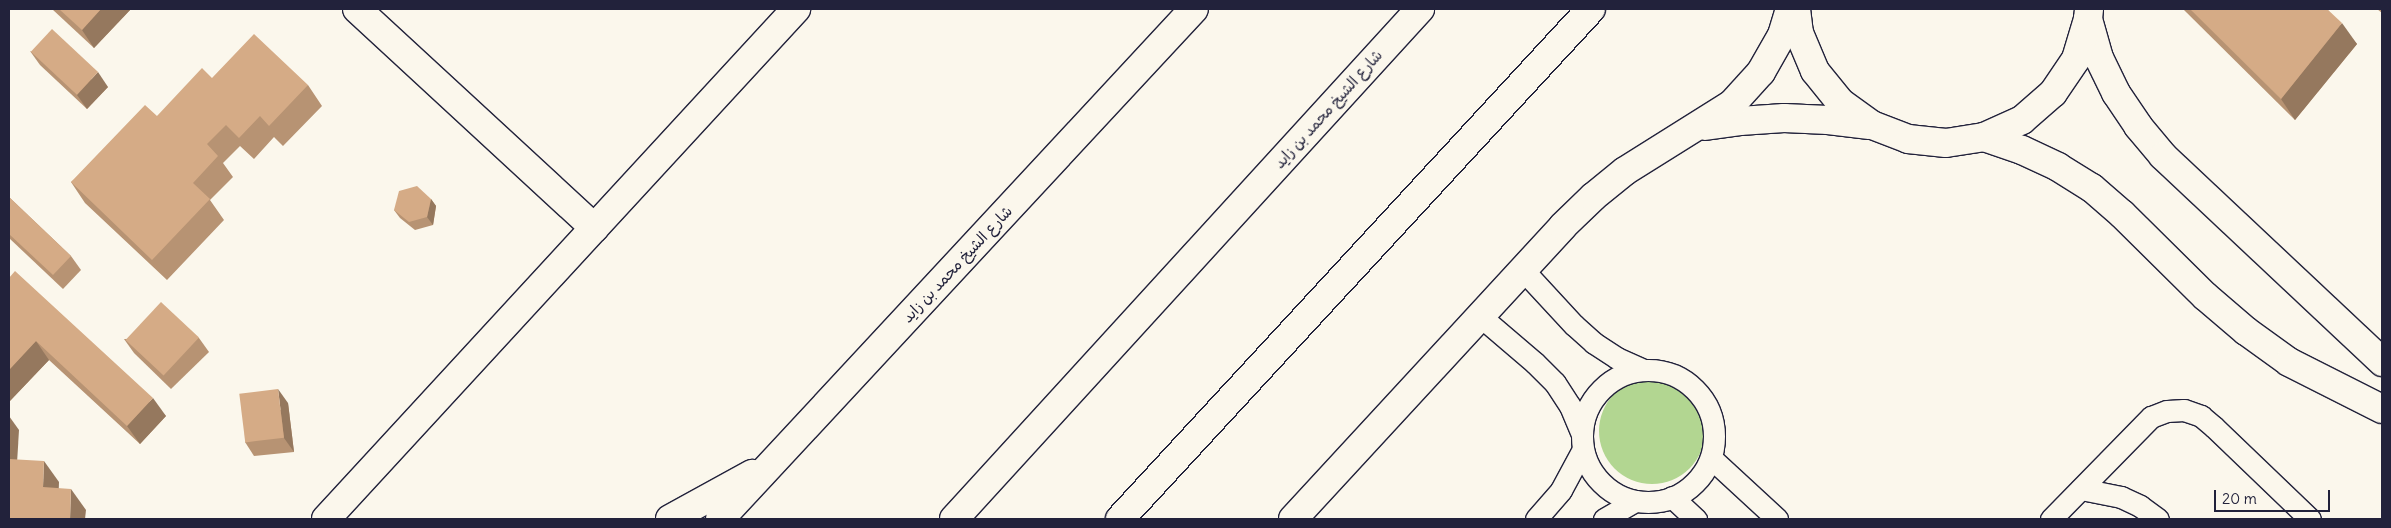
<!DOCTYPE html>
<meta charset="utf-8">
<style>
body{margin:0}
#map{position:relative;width:2391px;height:528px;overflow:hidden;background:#fbf7ec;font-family:Delius,"Playpen Sans Arabic",sans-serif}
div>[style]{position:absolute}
.green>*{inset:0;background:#b2d691}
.round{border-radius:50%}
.roads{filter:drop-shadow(1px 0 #22223b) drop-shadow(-1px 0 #22223b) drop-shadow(0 1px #22223b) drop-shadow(0 -1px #22223b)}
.service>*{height:21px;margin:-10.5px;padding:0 10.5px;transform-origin:10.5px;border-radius:10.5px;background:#fbf7ec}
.service>.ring{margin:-10.5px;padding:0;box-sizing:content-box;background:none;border:21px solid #fbf7ec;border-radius:50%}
.minor>*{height:28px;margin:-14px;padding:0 14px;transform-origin:14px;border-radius:14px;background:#fbf7ec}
.tertiary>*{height:28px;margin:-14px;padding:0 14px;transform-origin:14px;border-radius:14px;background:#fbf7ec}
.secondary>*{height:28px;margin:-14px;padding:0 14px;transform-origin:14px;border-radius:14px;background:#fbf7ec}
.motorway>*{height:28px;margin:-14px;padding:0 14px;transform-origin:14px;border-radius:14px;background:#fbf7ec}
.wall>*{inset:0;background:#b79373}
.shaded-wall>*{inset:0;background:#95785e}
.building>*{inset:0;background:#d5ab86;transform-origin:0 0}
span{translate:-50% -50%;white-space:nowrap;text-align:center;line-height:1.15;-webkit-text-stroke:4px #fbf7ec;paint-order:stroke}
.street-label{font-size:15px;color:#22223b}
.frame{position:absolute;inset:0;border:10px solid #22223b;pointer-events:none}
.scale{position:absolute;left:2214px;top:490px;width:116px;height:22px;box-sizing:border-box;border:2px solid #22223b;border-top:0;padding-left:6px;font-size:15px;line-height:18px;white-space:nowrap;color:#22223b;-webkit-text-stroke:4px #fbf7ec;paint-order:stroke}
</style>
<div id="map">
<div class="green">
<div class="round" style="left:1599px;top:378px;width:106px;height:106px"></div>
</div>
<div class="roads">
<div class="service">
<div style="left:1523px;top:270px;width:75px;rotate:47.2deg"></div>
<div style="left:1574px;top:325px;width:27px;rotate:42deg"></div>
<div style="left:1594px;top:343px;width:27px;rotate:33deg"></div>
<div style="left:1617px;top:358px;width:27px;rotate:24deg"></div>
<div style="left:1480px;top:316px;width:72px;rotate:40.5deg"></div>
<div style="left:1535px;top:363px;width:28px;rotate:45deg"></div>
<div style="left:1555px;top:383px;width:27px;rotate:57deg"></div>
<div style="left:1570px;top:406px;width:28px;rotate:67deg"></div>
<div class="ring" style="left:1582px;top:370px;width:111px;height:111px"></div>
<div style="left:1711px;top:458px;width:90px;rotate:42.7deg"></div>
<div style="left:2081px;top:489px;width:41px;rotate:11.3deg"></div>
<div style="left:2121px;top:497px;width:21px;rotate:25deg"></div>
<div style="left:2140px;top:506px;width:22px;rotate:36deg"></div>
<div style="left:1672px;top:497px;width:33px;rotate:43deg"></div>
<div style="left:1536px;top:519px;width:38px;rotate:-49deg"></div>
<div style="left:1561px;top:490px;width:44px;rotate:-61.7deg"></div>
<div style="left:1604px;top:519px;width:36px;rotate:-30deg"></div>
<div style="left:2051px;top:519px;width:143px;rotate:-45.6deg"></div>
<div style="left:2151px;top:417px;width:17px;rotate:-21deg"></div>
<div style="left:2167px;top:411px;width:17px;rotate:-3deg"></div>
<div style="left:2184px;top:410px;width:18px;rotate:19deg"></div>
<div style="left:2201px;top:416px;width:17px;rotate:40deg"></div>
<div style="left:2214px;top:427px;width:133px;rotate:43.8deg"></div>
</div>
<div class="minor">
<div style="left:357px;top:9px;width:323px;rotate:42.7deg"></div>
<div style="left:2088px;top:19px;width:41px;rotate:74.2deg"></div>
<div style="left:2099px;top:58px;width:39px;rotate:64deg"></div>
<div style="left:2116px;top:93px;width:40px;rotate:56deg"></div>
<div style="left:2138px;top:126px;width:39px;rotate:50deg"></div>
<div style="left:2163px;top:156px;width:301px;rotate:43.2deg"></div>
<div style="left:1984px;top:137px;width:40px;rotate:18.9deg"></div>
<div style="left:2022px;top:150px;width:40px;rotate:25deg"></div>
<div style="left:2058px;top:167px;width:40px;rotate:32deg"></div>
<div style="left:2092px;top:188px;width:40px;rotate:41deg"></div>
<div style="left:2122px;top:214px;width:117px;rotate:44.7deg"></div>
<div style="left:2205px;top:296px;width:54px;rotate:40.5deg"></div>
<div style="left:2246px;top:331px;width:53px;rotate:35.8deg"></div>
<div style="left:2289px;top:362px;width:104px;rotate:26.8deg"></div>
</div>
<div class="tertiary">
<div style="left:1796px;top:9px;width:24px;rotate:83deg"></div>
<div style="left:1799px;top:33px;width:41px;rotate:67.2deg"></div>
<div style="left:1815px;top:71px;width:40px;rotate:51deg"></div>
<div style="left:1840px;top:102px;width:39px;rotate:36deg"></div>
<div style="left:1872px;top:125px;width:39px;rotate:21deg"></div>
<div style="left:1908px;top:139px;width:38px;rotate:6deg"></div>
<div style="left:1946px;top:143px;width:38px;rotate:-9deg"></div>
<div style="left:1984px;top:137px;width:42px;rotate:-24.1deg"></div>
<div style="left:2022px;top:120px;width:41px;rotate:-41.1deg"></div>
<div style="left:2053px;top:93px;width:41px;rotate:-55.9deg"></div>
<div style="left:2076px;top:59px;width:42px;rotate:-73.3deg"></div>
<div style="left:2088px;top:19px;width:10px;rotate:-84deg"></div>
<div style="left:1705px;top:126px;width:35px;rotate:-8deg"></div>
<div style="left:1740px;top:121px;width:44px;rotate:-3.9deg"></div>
<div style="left:1784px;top:118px;width:44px;rotate:2.6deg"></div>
<div style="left:1828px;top:120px;width:40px;rotate:7.1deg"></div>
<div style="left:1293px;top:519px;width:398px;rotate:-47.3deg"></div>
<div style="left:1563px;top:226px;width:42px;rotate:-44deg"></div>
<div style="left:1593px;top:197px;width:41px;rotate:-39.1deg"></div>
<div style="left:1625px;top:171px;width:126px;rotate:-32.1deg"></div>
<div style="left:1732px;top:104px;width:43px;rotate:-47.8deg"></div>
<div style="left:1761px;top:72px;width:43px;rotate:-60.4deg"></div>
<div style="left:1782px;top:35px;width:27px;rotate:-73deg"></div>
</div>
<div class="secondary">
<div style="left:326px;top:519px;width:694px;rotate:-47.34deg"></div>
</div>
<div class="motorway">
<div style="left:670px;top:519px;width:94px;rotate:-28.8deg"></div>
<div style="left:720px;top:519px;width:696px;rotate:-47.1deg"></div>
<div style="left:954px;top:519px;width:691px;rotate:-47.58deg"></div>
<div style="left:1120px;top:519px;width:694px;rotate:-47.28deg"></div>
</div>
</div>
<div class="wall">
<div style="clip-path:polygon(52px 9px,131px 9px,94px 48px)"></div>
<div style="clip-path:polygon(2183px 9px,2327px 9px,2357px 44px,2295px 120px)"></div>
<div style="clip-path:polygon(2377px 9px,2382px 9px,2382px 13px)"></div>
<div style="clip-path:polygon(30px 51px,108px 87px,87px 109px,40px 65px)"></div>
<div style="clip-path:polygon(308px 85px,322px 106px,283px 146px,274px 137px,254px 159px,240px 146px,223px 163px,233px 177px,210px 200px,224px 220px,167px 280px,85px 203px,71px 182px,157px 116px)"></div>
<div style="clip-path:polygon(9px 197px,71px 256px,81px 270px,63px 289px,9px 238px)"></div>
<div style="clip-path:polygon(431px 199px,436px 206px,433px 225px,415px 230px,400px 218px,394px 210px)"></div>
<div style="clip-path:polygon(9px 278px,166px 416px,140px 444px,49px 360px,9px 402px)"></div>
<div style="clip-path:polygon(199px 338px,209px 352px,171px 389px,134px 353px,124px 339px)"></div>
<div style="clip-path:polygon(288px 403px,294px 452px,254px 456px,245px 442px)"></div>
</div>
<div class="shaded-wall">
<div style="clip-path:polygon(101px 9px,131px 9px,94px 48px,82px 30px)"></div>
<div style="clip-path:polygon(2342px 23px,2357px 44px,2295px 120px,2281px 99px)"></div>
<div style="clip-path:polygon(98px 72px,108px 87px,87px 109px,77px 95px)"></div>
<div style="clip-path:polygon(431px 199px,436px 206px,433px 225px,427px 217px)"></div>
<div style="clip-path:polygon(36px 341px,49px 360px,9px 402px,9px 370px)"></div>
<div style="clip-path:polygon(278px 389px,288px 403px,294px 452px,284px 438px)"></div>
<div style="clip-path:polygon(153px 398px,166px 416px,140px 444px,127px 426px)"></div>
<div style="clip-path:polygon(9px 416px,19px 430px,16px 480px,9px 469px)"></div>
<div style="clip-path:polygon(44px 461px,59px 482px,58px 508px,43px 487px)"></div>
<div style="clip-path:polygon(71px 489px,86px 510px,85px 519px,70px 519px)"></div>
</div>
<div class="building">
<div style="clip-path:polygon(59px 9px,101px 9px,82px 30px)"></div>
<div style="clip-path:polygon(2190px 9px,2327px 9px,2342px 23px,2281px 99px)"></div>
<div style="left:52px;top:29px;width:63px;height:31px;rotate:43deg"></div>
<div style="clip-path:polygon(254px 34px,308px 85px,269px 126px,260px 116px,239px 138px,226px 125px,207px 144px,218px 156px,193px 183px,210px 199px,152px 260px,71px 182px,145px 105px,157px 116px,202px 68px,212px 78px)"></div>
<div style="clip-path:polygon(417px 186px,431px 199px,427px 217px,409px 222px,394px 210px,399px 191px)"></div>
<div style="clip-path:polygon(9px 197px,71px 256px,53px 275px,9px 234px)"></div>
<div style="clip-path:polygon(15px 271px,153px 398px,127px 426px,36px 341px,9px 370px,9px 278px)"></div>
<div style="left:161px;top:302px;width:52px;height:52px;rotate:43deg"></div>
<div style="left:278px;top:389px;width:49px;height:39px;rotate:83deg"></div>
<div style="clip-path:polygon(9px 459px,44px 461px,43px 487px,71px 489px,70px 519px,9px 519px)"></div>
</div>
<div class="street-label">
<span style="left:1328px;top:109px;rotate:-48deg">شارع الشيخ محمد بن زايد</span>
<span style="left:957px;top:264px;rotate:-47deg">شارع الشيخ محمد بن زايد</span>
</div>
<div class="frame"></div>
<div class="scale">20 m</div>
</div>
